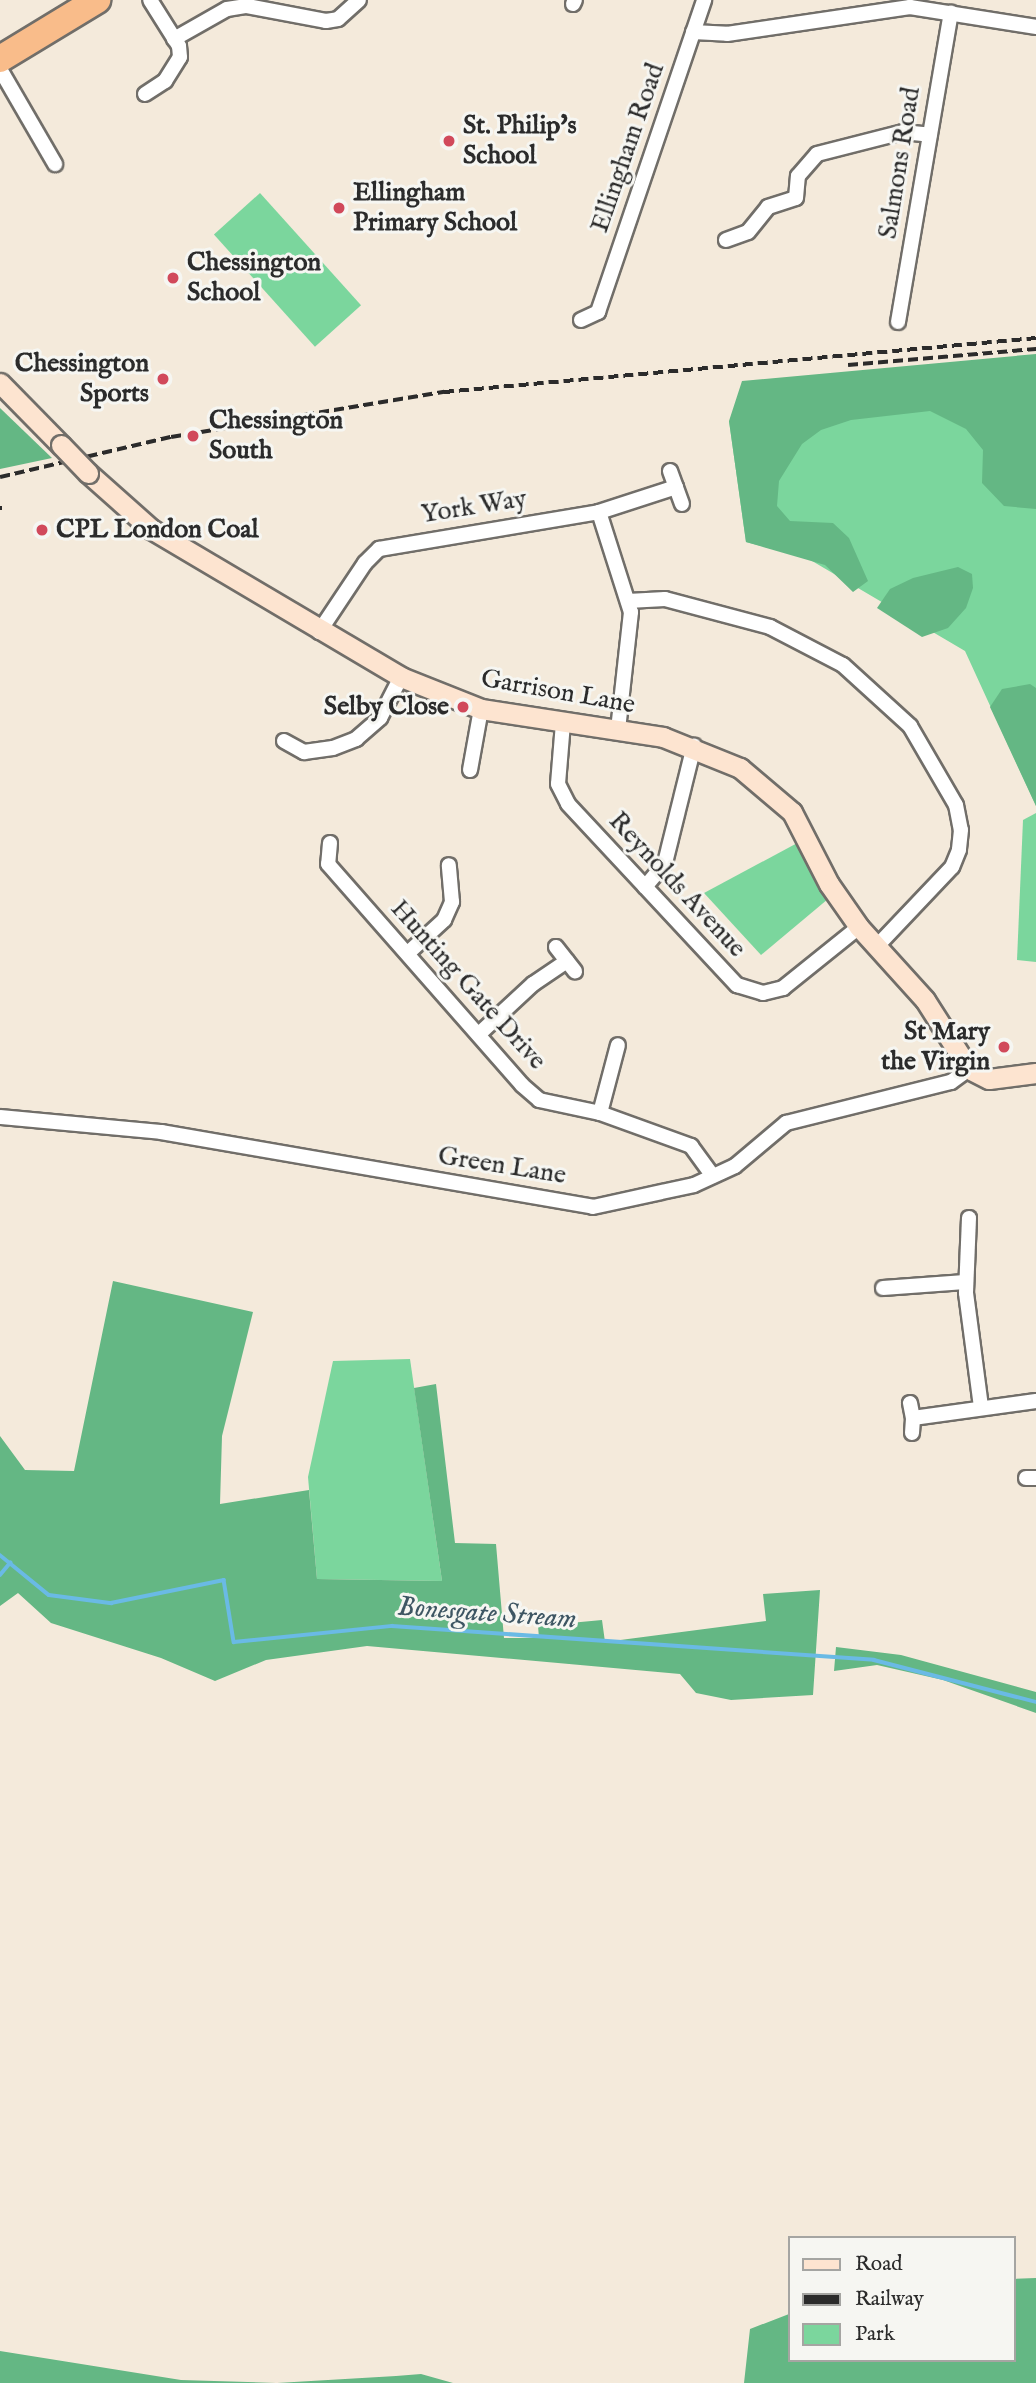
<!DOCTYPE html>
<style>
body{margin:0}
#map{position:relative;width:1036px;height:2383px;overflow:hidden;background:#f4eadb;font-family:"IM FELL English",serif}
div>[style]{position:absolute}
.green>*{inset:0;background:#7bd69d;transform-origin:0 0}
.forest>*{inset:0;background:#64b784}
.stream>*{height:3.5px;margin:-1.75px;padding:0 1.75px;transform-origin:1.75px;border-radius:1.75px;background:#6abae5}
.roads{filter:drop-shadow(2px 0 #716e69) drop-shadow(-2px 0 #716e69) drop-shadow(0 2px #716e69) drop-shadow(0 -2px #716e69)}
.street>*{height:14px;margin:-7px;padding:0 7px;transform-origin:7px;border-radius:7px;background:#fff}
.secondary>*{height:19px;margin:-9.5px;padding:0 9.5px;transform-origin:9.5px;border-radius:9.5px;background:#fde4d0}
.highway>*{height:26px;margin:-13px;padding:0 13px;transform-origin:13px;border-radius:13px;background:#f9bc8a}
.rail>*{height:3.5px;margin-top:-1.75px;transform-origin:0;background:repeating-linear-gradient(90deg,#2b2b2b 0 10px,transparent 0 15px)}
.bridges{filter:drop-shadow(2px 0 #716e69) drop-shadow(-2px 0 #716e69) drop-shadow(0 2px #716e69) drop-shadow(0 -2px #716e69)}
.secondary-bridge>*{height:19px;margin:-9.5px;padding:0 9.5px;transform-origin:9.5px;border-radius:9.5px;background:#fde4d0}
.dots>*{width:19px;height:19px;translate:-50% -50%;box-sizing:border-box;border:4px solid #f6f6f2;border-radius:50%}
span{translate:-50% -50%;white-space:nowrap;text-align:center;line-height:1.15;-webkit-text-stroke:6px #f6f6f2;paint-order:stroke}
.poi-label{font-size:26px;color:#2b2b2b;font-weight:700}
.left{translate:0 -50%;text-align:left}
.right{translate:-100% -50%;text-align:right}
.street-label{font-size:26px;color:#2b2b2b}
.water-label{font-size:28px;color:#3e5663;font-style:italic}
.legend{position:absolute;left:788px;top:2236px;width:228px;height:126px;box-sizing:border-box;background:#f6f6f2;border:2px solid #a5a5a2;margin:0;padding:9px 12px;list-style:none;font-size:21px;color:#2b2b2b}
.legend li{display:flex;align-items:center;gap:14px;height:35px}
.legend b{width:35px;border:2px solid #a5a5a2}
</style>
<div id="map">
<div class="green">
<div style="left:260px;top:193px;width:151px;height:62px;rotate:48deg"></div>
<div style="clip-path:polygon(1036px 379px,1036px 806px,965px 651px,807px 558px,746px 542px,729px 421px)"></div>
<div style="clip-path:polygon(1036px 813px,1036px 962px,1017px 960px,1023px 820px)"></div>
<div style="clip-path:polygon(801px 841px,828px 899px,761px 955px,704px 893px)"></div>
<div style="clip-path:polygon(410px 1359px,442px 1581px,317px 1579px,308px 1477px,333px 1361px)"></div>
</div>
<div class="forest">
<div style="clip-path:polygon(1036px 354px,1036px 509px,1004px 506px,982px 483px,983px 450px,966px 429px,930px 411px,851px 420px,821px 430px,802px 444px,779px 481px,777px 506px,790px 521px,833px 523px,849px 538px,868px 581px,853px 592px,825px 565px,746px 542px,729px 421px,742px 381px)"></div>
<div style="clip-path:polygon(0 408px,52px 458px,0 469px)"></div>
<div style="clip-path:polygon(958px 567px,972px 574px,973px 588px,966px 608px,948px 628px,922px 637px,877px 608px,890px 589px,913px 578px)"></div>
<div style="clip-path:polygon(1030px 684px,1036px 688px,1036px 806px,990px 707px,1002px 689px)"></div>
<div style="clip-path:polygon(113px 1281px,253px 1312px,222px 1436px,220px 1504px,309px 1490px,317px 1579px,442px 1581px,414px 1388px,436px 1384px,455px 1543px,496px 1544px,504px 1638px,539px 1638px,538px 1626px,602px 1620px,605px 1642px,766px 1621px,763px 1594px,820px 1590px,813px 1695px,731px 1700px,696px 1693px,680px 1674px,367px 1646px,266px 1660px,215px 1681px,161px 1658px,51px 1623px,18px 1593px,0 1606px,0 1436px,25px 1470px,74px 1471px)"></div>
<div style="clip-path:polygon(836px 1647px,901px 1655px,1036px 1692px,1036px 1713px,943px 1680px,877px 1665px,834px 1671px)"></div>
<div style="clip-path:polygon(1036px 2278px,1036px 2383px,744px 2383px,750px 2329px,789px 2314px,789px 2360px,1013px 2360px,1013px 2279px)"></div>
<div style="clip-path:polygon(0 2351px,181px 2380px,276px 2383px,0 2383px)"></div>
<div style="clip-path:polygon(421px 2374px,453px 2383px,277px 2383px,396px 2376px)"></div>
</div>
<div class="stream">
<div style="left:0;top:1555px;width:63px;rotate:39.2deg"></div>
<div style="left:49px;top:1595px;width:63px;rotate:7.4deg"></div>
<div style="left:111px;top:1603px;width:115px;rotate:-11.5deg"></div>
<div style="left:224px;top:1580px;width:63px;rotate:80.8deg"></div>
<div style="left:234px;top:1642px;width:159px;rotate:-5.8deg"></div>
<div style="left:392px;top:1626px;width:483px;rotate:4deg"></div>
<div style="left:874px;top:1660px;width:167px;rotate:14.5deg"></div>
<div style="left:0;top:1575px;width:16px;rotate:-50deg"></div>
</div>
<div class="roads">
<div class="street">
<div style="left:573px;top:4px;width:4px;rotate:-63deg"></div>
<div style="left:693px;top:32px;width:34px;rotate:3deg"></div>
<div style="left:727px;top:34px;width:185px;rotate:-8.4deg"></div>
<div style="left:910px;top:7px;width:128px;rotate:9deg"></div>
<div style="left:174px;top:39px;width:61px;rotate:-29.5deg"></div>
<div style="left:227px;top:9px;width:20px;rotate:-9deg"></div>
<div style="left:247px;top:6px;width:80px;rotate:10.8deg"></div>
<div style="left:326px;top:21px;width:12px;rotate:-9deg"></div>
<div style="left:338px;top:19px;width:28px;rotate:-42deg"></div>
<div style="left:0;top:69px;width:110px;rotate:59.9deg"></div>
<div style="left:145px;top:94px;width:24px;rotate:-33deg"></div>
<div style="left:165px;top:81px;width:28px;rotate:-58deg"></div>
<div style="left:180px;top:57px;width:11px;rotate:-95deg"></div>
<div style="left:179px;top:46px;width:54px;rotate:-122.2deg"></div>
<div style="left:726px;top:240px;width:23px;rotate:-20deg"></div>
<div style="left:748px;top:232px;width:32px;rotate:-51deg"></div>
<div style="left:768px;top:207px;width:29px;rotate:-18deg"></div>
<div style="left:796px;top:198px;width:22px;rotate:-85deg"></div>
<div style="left:798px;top:176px;width:29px;rotate:-49deg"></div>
<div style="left:817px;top:154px;width:89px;rotate:-14.3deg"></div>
<div style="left:903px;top:132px;width:27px;rotate:6deg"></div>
<div style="left:581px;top:320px;width:19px;rotate:-25deg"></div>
<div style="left:598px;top:312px;width:330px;rotate:-71.2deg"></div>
<div style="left:898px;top:322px;width:314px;rotate:-80.3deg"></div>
<div style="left:670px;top:471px;width:35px;rotate:70deg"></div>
<div style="left:599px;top:512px;width:105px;rotate:72.3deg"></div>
<div style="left:631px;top:612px;width:119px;rotate:96.3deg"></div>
<div style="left:628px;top:601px;width:37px;rotate:-3deg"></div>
<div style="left:665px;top:599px;width:109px;rotate:14.9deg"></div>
<div style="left:770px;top:627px;width:82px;rotate:27.5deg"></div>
<div style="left:843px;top:665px;width:91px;rotate:42.3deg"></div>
<div style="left:910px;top:726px;width:91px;rotate:59.8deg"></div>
<div style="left:956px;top:805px;width:25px;rotate:79deg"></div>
<div style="left:961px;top:830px;width:20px;rotate:96deg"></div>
<div style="left:959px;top:850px;width:18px;rotate:112deg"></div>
<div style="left:952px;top:867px;width:109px;rotate:133.5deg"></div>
<div style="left:319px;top:632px;width:83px;rotate:-56.3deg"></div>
<div style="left:365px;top:563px;width:20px;rotate:-45deg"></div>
<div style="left:379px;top:549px;width:223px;rotate:-9.5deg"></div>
<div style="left:599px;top:512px;width:81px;rotate:-18deg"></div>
<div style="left:563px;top:723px;width:61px;rotate:94.7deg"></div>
<div style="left:558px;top:784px;width:22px;rotate:63deg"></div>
<div style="left:568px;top:804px;width:248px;rotate:47deg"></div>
<div style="left:737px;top:985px;width:27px;rotate:17deg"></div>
<div style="left:763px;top:993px;width:21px;rotate:-14deg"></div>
<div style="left:783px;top:988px;width:97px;rotate:-38.8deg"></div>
<div style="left:284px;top:741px;width:23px;rotate:29deg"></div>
<div style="left:304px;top:752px;width:29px;rotate:-8deg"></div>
<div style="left:333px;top:748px;width:25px;rotate:-21deg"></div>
<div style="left:356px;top:739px;width:32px;rotate:-41deg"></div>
<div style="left:380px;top:718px;width:46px;rotate:-62.9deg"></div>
<div style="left:470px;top:770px;width:62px;rotate:-79.8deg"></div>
<div style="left:330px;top:843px;width:21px;rotate:95deg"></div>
<div style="left:328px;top:864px;width:294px;rotate:48.7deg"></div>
<div style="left:522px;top:1085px;width:23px;rotate:41deg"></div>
<div style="left:539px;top:1100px;width:62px;rotate:12deg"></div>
<div style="left:600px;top:1113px;width:97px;rotate:19.9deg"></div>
<div style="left:691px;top:1146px;width:37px;rotate:54deg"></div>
<div style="left:645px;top:887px;width:31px;rotate:-50deg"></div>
<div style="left:665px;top:863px;width:121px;rotate:-76.1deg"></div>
<div style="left:556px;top:947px;width:31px;rotate:52deg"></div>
<div style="left:408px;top:953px;width:49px;rotate:-42.5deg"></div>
<div style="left:444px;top:920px;width:20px;rotate:-66deg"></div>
<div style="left:452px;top:902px;width:37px;rotate:-95deg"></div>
<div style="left:479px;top:1034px;width:74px;rotate:-42.8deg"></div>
<div style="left:533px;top:984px;width:41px;rotate:-34.1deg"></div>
<div style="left:600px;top:1113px;width:70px;rotate:-75.2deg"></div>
<div style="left:0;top:1117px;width:162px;rotate:5.3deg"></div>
<div style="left:161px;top:1132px;width:438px;rotate:9.8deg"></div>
<div style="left:593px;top:1207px;width:103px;rotate:-12.3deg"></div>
<div style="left:694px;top:1185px;width:45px;rotate:-24.9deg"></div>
<div style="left:735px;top:1166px;width:67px;rotate:-40.1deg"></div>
<div style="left:786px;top:1123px;width:170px;rotate:-14deg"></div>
<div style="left:951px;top:1082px;width:22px;rotate:-36deg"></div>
<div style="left:969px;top:1218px;width:75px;rotate:92.3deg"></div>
<div style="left:966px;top:1293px;width:115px;rotate:82.5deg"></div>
<div style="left:883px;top:1288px;width:82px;rotate:-4.2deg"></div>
<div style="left:910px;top:1403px;width:15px;rotate:79deg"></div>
<div style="left:912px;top:1433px;width:15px;rotate:-86deg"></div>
<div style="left:913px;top:1418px;width:124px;rotate:-7.9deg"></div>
<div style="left:1026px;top:1478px;width:10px"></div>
</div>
<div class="secondary">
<div style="left:0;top:383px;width:87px;rotate:45.5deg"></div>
<div style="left:88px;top:473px;width:84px;rotate:41.6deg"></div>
<div style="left:151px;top:529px;width:291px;rotate:30.6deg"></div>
<div style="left:401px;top:677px;width:86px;rotate:21.8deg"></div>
<div style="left:481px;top:709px;width:184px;rotate:8.7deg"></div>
<div style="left:663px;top:737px;width:83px;rotate:21.9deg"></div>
<div style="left:740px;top:768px;width:68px;rotate:40.2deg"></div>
<div style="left:792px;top:812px;width:81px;rotate:62.8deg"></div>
<div style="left:829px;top:884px;width:52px;rotate:55.1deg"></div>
<div style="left:859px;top:927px;width:98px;rotate:47.9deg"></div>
<div style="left:925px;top:1000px;width:82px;rotate:57.5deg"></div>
<div style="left:969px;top:1069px;width:22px;rotate:27deg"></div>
<div style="left:989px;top:1079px;width:47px;rotate:-7.3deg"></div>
</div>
<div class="highway">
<div style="left:0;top:59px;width:114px;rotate:-31.3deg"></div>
</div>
</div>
<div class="rail">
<div style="left:848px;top:365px;width:189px;rotate:-4.9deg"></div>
<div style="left:0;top:477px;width:176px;rotate:-13.2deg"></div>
<div style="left:171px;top:437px;width:277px;rotate:-9.4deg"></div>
<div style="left:444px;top:392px;width:594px;rotate:-5.21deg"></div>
<div style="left:0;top:508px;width:2px"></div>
</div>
<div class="bridges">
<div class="secondary-bridge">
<div style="left:61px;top:445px;width:39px;rotate:46deg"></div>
</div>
</div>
<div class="dots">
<div style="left:449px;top:141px;background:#d1495b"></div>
<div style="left:339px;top:208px;background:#d1495b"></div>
<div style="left:173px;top:278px;background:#d1495b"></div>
<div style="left:163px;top:379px;background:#d1495b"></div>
<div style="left:193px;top:436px;background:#d1495b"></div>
<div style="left:42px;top:530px;background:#d1495b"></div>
<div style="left:463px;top:707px;background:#d1495b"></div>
<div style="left:1004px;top:1047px;background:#d1495b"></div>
</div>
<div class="poi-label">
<span class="left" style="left:463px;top:141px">St. Philip's<br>School</span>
<span class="left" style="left:353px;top:208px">Ellingham<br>Primary School</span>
<span class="left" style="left:187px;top:278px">Chessington<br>School</span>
<span class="right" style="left:149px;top:379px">Chessington<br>Sports</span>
<span class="left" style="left:209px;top:436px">Chessington<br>South</span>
<span class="left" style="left:56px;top:530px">CPL London Coal</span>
<span class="right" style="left:449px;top:707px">Selby Close</span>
<span class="right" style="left:990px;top:1047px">St Mary<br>the Virgin</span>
</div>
<div class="street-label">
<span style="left:628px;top:148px;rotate:-71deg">Ellingham Road</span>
<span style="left:900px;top:163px;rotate:-81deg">Salmons Road</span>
<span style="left:474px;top:507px;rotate:-9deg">York Way</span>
<span style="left:558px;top:692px;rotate:10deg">Garrison Lane</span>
<span style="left:677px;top:885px;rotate:47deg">Reynolds Avenue</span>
<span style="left:468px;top:985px;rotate:48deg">Hunting Gate Drive</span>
<span style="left:502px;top:1166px;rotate:9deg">Green Lane</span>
</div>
<div class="water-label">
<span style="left:487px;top:1614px;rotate:4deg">Bonesgate Stream</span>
</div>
<ul class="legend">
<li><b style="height:9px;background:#fde4d0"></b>Road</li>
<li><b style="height:9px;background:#2b2b2b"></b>Railway</li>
<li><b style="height:19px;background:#7bd69d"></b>Park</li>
</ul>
</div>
